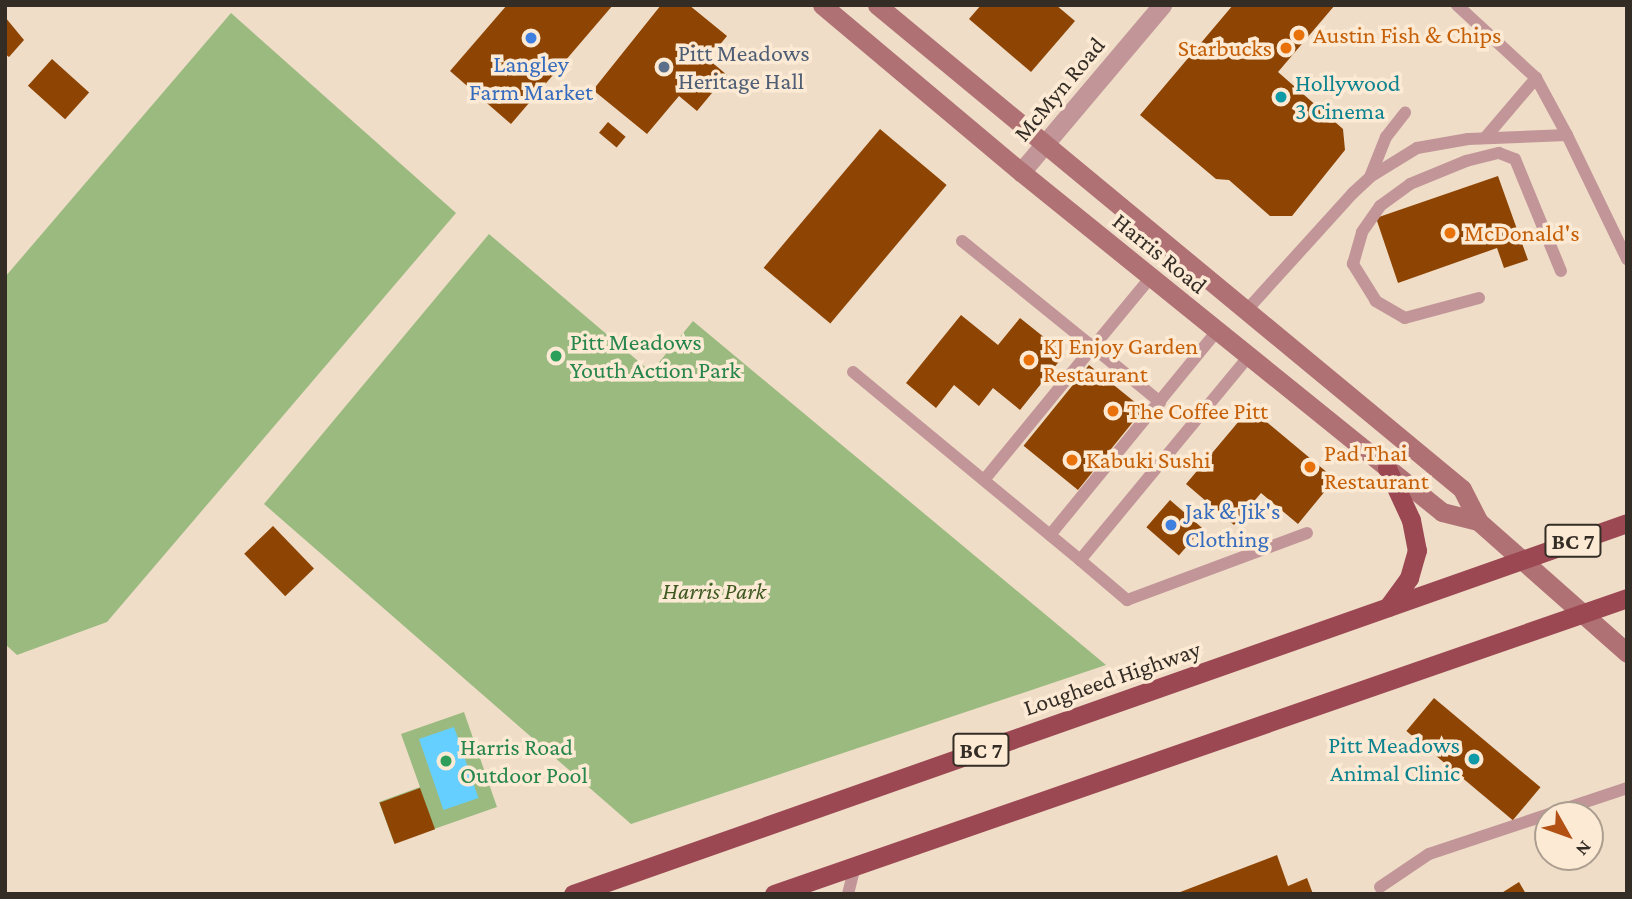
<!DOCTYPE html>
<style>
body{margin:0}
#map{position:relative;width:1632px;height:899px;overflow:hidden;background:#efddc8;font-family:"Crimson Pro",serif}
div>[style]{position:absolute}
.green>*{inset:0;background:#9bba80}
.water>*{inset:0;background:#65d0ff;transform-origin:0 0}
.building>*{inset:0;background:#8e4503;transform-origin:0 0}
.service>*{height:12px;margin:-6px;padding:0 6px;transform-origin:6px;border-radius:6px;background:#c29698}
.tertiary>*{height:19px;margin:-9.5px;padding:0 9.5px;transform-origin:9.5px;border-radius:9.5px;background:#c29698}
.secondary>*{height:19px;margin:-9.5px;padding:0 9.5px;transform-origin:9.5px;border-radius:9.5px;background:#b07175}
.trunk>*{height:19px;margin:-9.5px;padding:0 9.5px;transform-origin:9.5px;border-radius:9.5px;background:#9b4852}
.dots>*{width:19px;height:19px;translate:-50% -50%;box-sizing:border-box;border:4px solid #fcead5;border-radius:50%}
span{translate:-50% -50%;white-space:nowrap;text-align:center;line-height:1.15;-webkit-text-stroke:7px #fcead5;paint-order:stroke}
.shield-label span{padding:2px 5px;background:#fcead5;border:2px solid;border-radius:5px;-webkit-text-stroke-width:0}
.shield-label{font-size:23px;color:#342d25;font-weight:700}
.food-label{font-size:24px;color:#c56008}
.left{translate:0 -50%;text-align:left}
.right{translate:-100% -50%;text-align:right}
.service-label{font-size:24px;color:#4e5e75}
.shop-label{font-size:24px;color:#366cbe}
.culture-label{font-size:24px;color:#0d838f}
.street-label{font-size:24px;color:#342d25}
.leisure-label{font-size:24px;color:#27864d}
.park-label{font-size:24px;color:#3d5920;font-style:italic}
.frame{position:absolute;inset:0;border:7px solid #342d25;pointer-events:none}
.north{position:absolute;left:1534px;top:801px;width:70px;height:70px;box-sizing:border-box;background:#fcead5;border:2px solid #ac9e8f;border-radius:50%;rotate:130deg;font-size:19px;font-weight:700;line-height:28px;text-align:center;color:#342d25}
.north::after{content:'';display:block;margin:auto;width:24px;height:32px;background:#b35114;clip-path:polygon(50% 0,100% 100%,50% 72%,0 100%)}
</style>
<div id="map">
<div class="green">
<div style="clip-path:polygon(231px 13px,456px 213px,107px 622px,17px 655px,5px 644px,5px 277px)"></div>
<div style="clip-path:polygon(489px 234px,651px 372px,693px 321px,1106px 665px,631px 824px,264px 504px)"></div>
<div style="clip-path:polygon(464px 712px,497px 807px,394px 843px,379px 802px,420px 787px,401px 734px)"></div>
</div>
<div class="water">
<div style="left:454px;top:727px;width:75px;height:37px;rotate:71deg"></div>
</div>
<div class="building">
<div style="clip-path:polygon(507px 5px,613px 5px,511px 124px,450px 71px)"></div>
<div style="clip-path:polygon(661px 5px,689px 5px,727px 36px,708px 59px,727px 75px,697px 111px,679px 96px,647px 134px,593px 90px)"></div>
<div style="clip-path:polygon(981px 5px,1056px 5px,1075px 21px,1031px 72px,969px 19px)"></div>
<div style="clip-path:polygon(1233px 5px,1335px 5px,1278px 72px,1343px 129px,1345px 150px,1292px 216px,1270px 216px,1229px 180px,1216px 179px,1140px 115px)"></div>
<div style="clip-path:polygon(5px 17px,24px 40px,9px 57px,5px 54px)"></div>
<div style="left:52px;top:59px;width:50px;height:36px;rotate:42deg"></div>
<div style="left:608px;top:122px;width:23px;height:14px;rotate:40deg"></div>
<div style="left:880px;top:129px;width:87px;height:181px;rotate:40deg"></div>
<div style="clip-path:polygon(1498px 176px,1528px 260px,1504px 268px,1497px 248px,1398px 283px,1376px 218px)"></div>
<div style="clip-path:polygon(961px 315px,998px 345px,1020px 318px,1065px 354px,1020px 410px,993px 388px,979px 406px,954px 385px,936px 408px,906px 383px)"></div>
<div style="left:1089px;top:365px;width:70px;height:104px;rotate:39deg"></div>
<div style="clip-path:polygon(1250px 408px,1335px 479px,1298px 524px,1261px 493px,1234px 525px,1186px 484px)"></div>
<div style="left:1170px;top:500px;width:43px;height:36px;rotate:41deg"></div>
<div style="left:273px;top:526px;width:59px;height:40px;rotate:46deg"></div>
<div style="left:1434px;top:698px;width:139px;height:43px;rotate:40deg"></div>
<div style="left:420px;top:788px;width:44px;height:43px;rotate:70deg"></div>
<div style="clip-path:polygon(1277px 855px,1288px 886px,1307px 878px,1313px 894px,1175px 894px)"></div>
<div style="clip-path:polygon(1519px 882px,1526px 894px,1500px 894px)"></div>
</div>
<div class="service">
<div style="left:1567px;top:135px;width:138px;rotate:64.2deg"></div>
<div style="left:1485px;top:138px;width:79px;rotate:-49.6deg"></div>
<div style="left:1370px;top:177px;width:43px;rotate:-68.2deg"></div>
<div style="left:1386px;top:137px;width:31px;rotate:-52deg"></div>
<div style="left:962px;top:241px;width:169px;rotate:39deg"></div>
<div style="left:1093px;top:347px;width:91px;rotate:-50.4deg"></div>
<div style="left:1479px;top:298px;width:77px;rotate:164.9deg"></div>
<div style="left:1405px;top:318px;width:34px;rotate:-150deg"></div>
<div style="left:1376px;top:301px;width:44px;rotate:-121.9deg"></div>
<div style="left:1353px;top:264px;width:33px;rotate:-74deg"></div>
<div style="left:1362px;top:232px;width:32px;rotate:-55deg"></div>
<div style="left:1380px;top:206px;width:37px;rotate:-36deg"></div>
<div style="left:1410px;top:184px;width:61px;rotate:-22.3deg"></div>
<div style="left:1466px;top:161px;width:34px;rotate:-14deg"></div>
<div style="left:1499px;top:153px;width:17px;rotate:21deg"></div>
<div style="left:1515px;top:159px;width:121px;rotate:67.7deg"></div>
<div style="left:1245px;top:312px;width:161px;rotate:-47.8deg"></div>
<div style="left:1353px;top:193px;width:23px;rotate:-43deg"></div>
<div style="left:1370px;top:177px;width:55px;rotate:-31.7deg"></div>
<div style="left:1417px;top:148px;width:52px;rotate:-10deg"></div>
<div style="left:1468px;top:139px;width:99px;rotate:-2.3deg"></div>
<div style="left:1567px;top:135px;width:65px;rotate:-118.5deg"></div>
<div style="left:1536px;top:78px;width:108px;rotate:-137.3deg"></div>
<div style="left:1249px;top:356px;width:265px;rotate:129.6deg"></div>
<div style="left:1080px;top:560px;width:62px;rotate:40.4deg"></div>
<div style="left:1127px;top:600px;width:192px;rotate:-20.4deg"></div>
<div style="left:853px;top:372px;width:295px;rotate:39.6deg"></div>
<div style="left:984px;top:480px;width:172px;rotate:-50.7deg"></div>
<div style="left:1093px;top:347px;width:87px;rotate:39.4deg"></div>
<div style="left:1050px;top:535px;width:264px;rotate:-50.7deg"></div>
<div style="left:1380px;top:887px;width:59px;rotate:-34deg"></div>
<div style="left:1429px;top:854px;width:209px;rotate:-18.4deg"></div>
<div style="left:848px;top:894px;width:29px;rotate:-76deg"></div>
</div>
<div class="tertiary">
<div style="left:1021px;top:172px;width:219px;rotate:-49.8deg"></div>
</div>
<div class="secondary">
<div style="left:822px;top:5px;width:260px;rotate:40deg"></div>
<div style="left:1021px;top:172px;width:541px;rotate:38.92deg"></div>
<div style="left:1442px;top:512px;width:37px;rotate:14deg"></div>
<div style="left:877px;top:5px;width:759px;rotate:39.6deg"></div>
<div style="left:1462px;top:489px;width:36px;rotate:63deg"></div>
<div style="left:1478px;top:521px;width:199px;rotate:41.5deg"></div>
</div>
<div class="trunk">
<div style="left:1387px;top:468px;width:57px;rotate:65.2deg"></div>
<div style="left:1411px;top:520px;width:31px;rotate:79deg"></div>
<div style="left:1417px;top:550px;width:29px;rotate:106deg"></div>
<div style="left:1409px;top:578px;width:36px;rotate:126deg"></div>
<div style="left:573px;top:894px;width:1117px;rotate:-19.39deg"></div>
<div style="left:774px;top:894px;width:903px;rotate:-19.14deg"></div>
</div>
<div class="dots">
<div style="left:1299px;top:35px;background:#e8710a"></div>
<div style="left:531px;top:38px;background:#3f7fe0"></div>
<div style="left:1286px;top:48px;background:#e8710a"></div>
<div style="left:664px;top:67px;background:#5c6f8a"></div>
<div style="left:1281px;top:97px;background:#0f9aa8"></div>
<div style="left:1450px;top:233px;background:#e8710a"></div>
<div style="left:556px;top:356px;background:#2e9e5b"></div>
<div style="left:1029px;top:360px;background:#e8710a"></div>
<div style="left:1113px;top:411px;background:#e8710a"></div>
<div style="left:1072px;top:460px;background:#e8710a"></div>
<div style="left:1310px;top:467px;background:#e8710a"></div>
<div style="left:1171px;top:525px;background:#3f7fe0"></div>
<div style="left:1474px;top:759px;background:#0f9aa8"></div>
<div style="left:446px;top:761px;background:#2e9e5b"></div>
</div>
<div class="shield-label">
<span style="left:1573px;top:541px">BC 7</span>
<span style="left:981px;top:750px">BC 7</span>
</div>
<div class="food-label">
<span class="left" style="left:1313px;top:35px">Austin Fish &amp; Chips</span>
<span class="right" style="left:1272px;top:48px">Starbucks</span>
<span class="left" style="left:1464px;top:233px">McDonald's</span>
<span class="left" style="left:1043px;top:360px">KJ Enjoy Garden<br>Restaurant</span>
<span class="left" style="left:1127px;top:411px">The Coffee Pitt</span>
<span class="left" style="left:1324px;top:467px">Pad Thai<br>Restaurant</span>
<span class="left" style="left:1086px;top:460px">Kabuki Sushi</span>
</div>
<div class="service-label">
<span class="left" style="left:678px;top:67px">Pitt Meadows<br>Heritage Hall</span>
</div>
<div class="shop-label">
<span style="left:531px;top:78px">Langley<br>Farm Market</span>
<span class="left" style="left:1185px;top:525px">Jak &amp; Jik's<br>Clothing</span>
</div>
<div class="culture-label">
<span class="left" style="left:1295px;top:97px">Hollywood<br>3 Cinema</span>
<span class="right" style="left:1460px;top:759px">Pitt Meadows<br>Animal Clinic</span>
</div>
<div class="street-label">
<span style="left:1059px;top:89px;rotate:-50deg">McMyn Road</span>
<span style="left:1160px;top:253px;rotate:39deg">Harris Road</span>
<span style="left:1112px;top:678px;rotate:-19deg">Lougheed Highway</span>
</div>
<div class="leisure-label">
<span class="left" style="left:570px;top:356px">Pitt Meadows<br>Youth Action Park</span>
<span class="left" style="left:460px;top:761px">Harris Road<br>Outdoor Pool</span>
</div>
<div class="park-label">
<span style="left:714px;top:591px">Harris Park</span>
</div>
<div class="frame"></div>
<div class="north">N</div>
</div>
